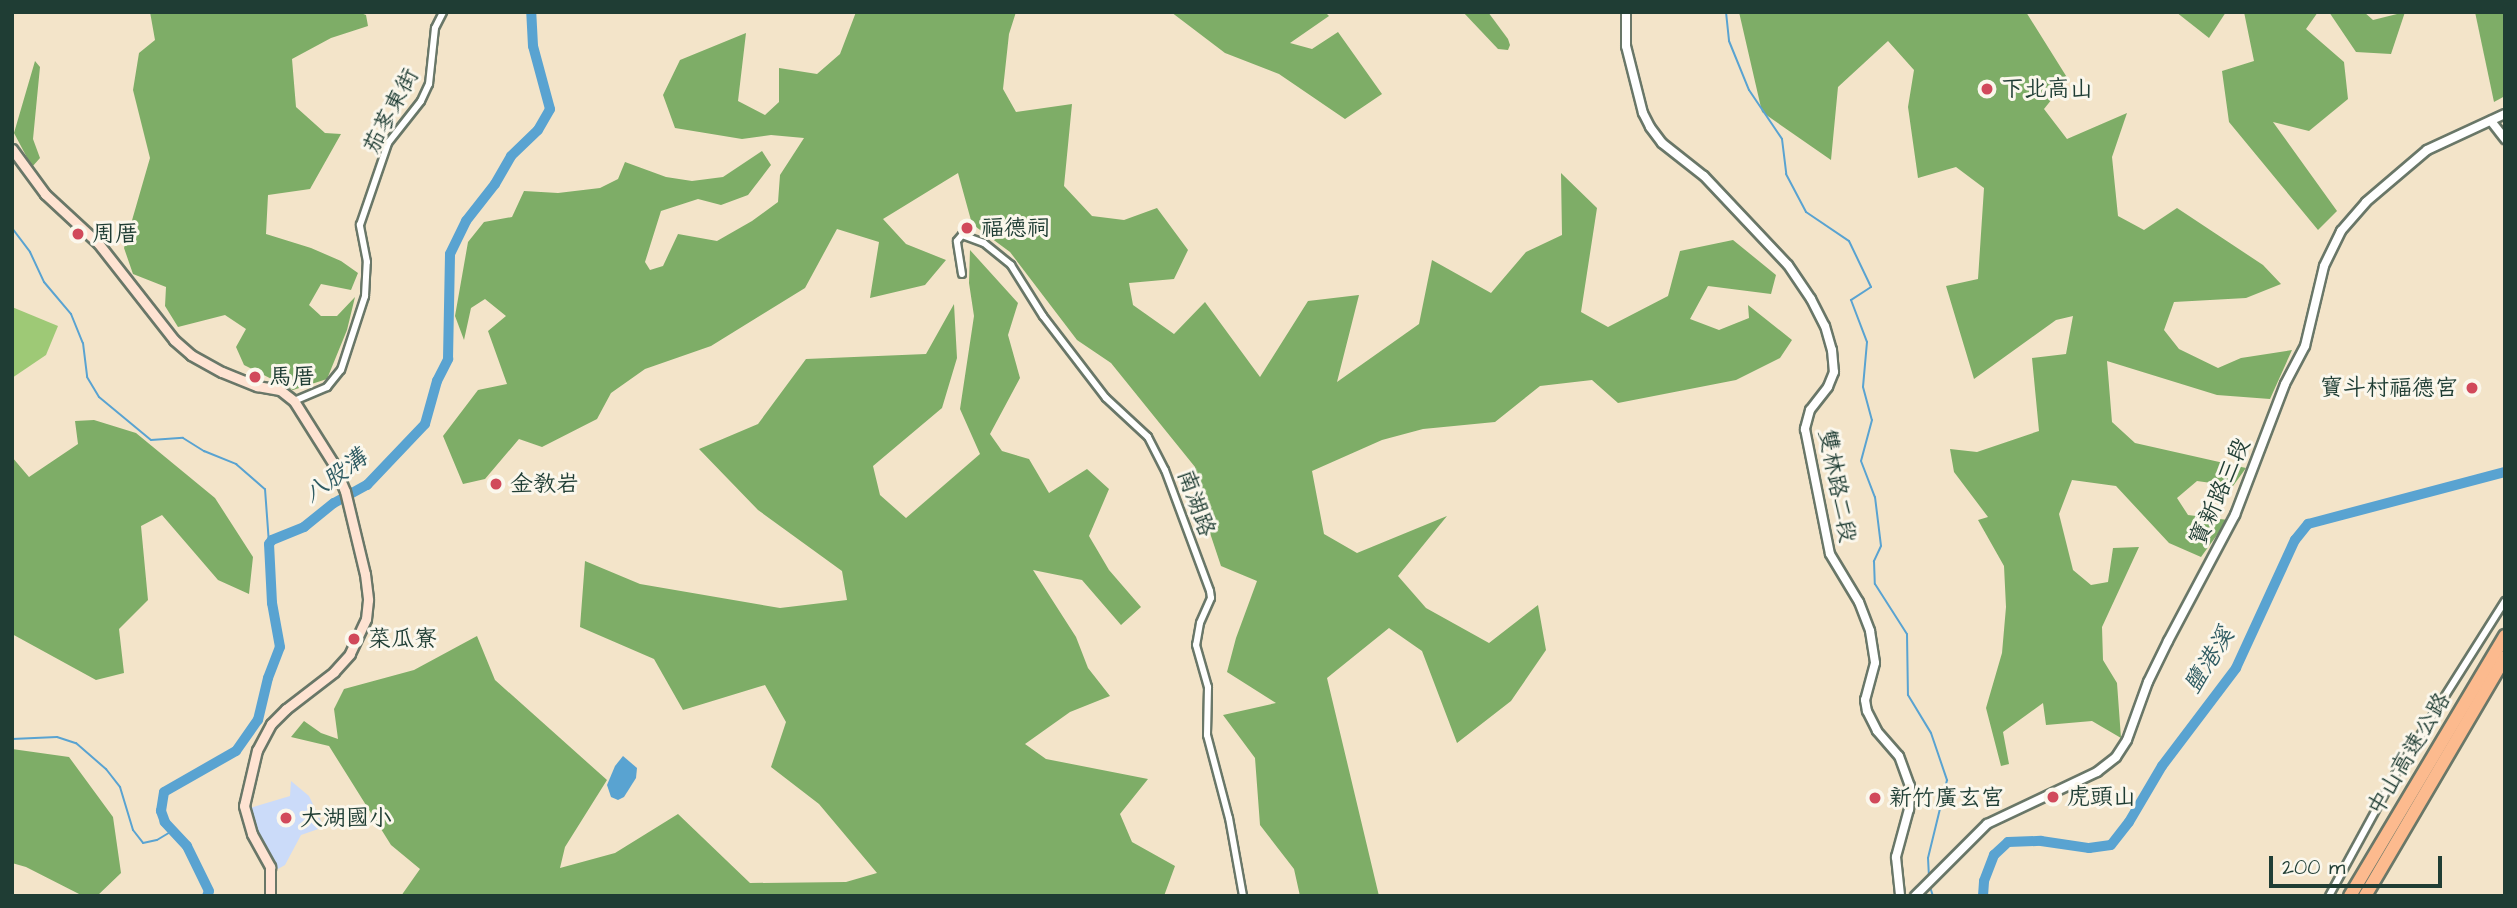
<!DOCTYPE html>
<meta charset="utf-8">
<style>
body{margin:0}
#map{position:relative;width:2517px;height:908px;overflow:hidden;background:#f3e4c9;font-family:"Architects Daughter","LXGW WenKai TC",sans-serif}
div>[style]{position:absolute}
.built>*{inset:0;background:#cbdbf9}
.green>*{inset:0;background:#9ec976}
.forest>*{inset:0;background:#7ead67}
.water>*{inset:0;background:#59a3d1}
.stream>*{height:2px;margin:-1px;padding:0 1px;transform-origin:1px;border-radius:1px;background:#59a3d1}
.river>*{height:10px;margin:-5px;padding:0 5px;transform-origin:5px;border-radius:5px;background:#59a3d1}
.roads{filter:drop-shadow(2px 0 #697768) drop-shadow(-2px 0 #697768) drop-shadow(0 2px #697768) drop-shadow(0 -2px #697768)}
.minor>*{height:6px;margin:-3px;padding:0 3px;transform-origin:3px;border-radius:3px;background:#fff}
.tertiary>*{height:8px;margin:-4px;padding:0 4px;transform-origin:4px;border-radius:4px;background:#fff}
.secondary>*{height:9px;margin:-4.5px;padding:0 4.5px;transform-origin:4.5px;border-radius:4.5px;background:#fee3d2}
.motorway>*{height:12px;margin:-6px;padding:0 6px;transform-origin:6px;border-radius:6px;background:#fcba8e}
.dots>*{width:19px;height:19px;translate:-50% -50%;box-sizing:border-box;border:4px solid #fbf7ec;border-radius:50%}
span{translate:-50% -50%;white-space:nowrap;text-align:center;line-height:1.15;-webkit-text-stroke:6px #fbf7ec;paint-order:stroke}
.poi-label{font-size:23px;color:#1f3d34}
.left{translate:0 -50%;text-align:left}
.right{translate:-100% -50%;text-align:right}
.street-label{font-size:23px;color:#1f3d34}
.water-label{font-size:24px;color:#305c63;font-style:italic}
.frame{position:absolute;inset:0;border:14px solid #1f3d34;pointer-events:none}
.scale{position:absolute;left:2269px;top:856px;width:173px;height:32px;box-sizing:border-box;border:4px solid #1f3d34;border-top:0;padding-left:9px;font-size:21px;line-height:24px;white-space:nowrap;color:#1f3d34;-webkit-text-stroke:5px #fbf7ec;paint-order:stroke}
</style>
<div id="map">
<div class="built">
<div style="clip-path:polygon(291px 781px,309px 796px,324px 827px,301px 835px,285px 865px,278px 869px,258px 833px,250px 808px,290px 796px)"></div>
</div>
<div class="green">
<div style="clip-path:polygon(12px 307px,58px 326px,46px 355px,12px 378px)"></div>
</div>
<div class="forest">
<div style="clip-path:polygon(150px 12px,358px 12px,366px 15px,368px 26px,331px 38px,292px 59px,296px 107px,325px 133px,341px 134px,310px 189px,268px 195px,266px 234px,311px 248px,341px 261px,358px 273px,351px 290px,321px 284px,309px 305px,321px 316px,337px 316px,355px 297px,347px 330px,327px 379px,293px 390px,244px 365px,236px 347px,246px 329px,225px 315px,178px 327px,165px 306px,166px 287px,133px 274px,124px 248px,150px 158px,133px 90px,139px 53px,155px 40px)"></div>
<div style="clip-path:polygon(856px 12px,1016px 12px,1009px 34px,1003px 89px,1016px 112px,1072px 104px,1064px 186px,1092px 216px,1124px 220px,1157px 208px,1188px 250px,1174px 279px,1129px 283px,1133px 305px,1174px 334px,1205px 302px,1260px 377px,1308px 301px,1359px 295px,1337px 382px,1419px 324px,1432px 260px,1491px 293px,1526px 252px,1562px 235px,1561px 173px,1597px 208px,1581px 312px,1608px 327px,1668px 296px,1680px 251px,1733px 240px,1776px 275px,1771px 294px,1708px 286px,1690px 319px,1719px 330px,1749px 318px,1748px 305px,1792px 340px,1780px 358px,1736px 380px,1618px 403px,1592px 380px,1540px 386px,1495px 422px,1423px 429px,1382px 440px,1312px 471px,1324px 534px,1357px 553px,1447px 516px,1398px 576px,1426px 608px,1489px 643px,1538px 605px,1546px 650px,1511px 701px,1457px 743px,1422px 651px,1389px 628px,1327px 678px,1379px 896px,1300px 896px,1294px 869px,1260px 825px,1255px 758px,1223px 715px,1276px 703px,1227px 672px,1236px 638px,1257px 581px,1221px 566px,1204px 515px,1195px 467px,1111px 363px,1077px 340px,1010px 252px,972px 224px,958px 173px,883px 219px,906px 244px,946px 260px,925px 285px,870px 298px,879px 242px,837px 229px,805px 288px,711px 346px,645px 369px,611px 393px,597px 419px,542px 447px,519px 439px,485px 479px,463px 484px,443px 436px,478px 390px,507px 384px,488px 331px,506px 316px,485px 299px,471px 308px,464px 340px,455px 316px,468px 242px,484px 222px,512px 217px,524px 191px,558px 193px,600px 188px,618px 179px,625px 162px,666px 177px,692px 181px,723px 177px,762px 151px,771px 165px,748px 195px,721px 205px,698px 199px,661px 211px,645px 262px,650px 270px,663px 266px,678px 234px,717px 241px,752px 221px,778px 202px,780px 175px,804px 138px,771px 135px,742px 139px,675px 128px,663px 95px,680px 60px,746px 33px,738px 101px,765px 115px,779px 102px,779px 68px,817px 74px,840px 54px)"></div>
<div style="clip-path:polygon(1171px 12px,1325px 12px,1329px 16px,1290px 43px,1312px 49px,1338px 32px,1382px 94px,1345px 119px,1279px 74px,1225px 53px)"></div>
<div style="clip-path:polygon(1463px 12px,1488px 12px,1508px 39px,1510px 45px,1508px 50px,1498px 49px)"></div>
<div style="clip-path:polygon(1739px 12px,2026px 12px,2068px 79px,2044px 109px,2067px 139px,2127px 113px,2112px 157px,2118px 216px,2144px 230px,2177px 208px,2263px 265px,2281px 284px,2246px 298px,2174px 302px,2164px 330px,2179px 349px,2218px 368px,2241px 358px,2292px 350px,2270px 399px,2217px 395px,2107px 361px,2112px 422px,2135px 443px,2246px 468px,2233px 486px,2197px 481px,2177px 498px,2188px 515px,2228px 520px,2201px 557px,2169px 543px,2116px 486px,2072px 480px,2059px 514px,2073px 570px,2091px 585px,2108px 582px,2113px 548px,2139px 547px,2102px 627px,2103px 660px,2117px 683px,2121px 738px,2092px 721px,2046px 725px,2043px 703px,2003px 732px,2009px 764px,2001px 766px,1986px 708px,2002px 653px,2006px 607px,2004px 566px,1978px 520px,1988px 517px,1954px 472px,1950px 449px,1977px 452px,2039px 431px,2032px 358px,2066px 354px,2073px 316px,2056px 320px,1974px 379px,1946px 286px,1978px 279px,1984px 188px,1956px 167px,1918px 178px,1908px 107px,1914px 70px,1888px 41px,1838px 87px,1831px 160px,1762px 112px)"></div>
<div style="clip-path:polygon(2176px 12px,2226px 12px,2209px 38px)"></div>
<div style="clip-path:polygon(2244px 12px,2318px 12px,2306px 29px,2344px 62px,2348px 99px,2309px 131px,2273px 122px,2337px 211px,2318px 230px,2229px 122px,2222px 71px,2254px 61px)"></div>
<div style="clip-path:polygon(2329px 12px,2364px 12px,2373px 20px,2405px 12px,2391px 54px,2356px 52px)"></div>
<div style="clip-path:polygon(2475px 12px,2505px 12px,2505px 96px,2494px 102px)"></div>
<div style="clip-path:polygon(35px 61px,40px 67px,33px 139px,40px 158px,32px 167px,14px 133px)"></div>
<div style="clip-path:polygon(970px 250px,1018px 303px,1008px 335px,1020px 378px,990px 434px,1002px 451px,1029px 459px,1049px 493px,1087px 469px,1109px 489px,1089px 536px,1109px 570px,1141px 607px,1121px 625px,1082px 580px,1033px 570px,1076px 637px,1088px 668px,1110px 696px,1070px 712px,1025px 744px,1046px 759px,1148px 779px,1120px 814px,1132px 842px,1175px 866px,1164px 896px,401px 896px,420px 869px,391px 845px,329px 746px,291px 737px,304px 721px,321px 733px,338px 739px,334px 709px,344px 689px,414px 670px,477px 636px,495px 680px,607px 780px,565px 847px,560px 868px,615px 853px,678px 814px,750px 883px,846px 882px,877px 873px,819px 804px,771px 767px,786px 722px,765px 685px,683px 710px,654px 659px,580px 627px,585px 561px,640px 584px,780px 608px,847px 600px,842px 571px,758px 510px,699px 449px,758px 424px,806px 359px,926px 354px,954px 304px,957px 358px,942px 408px,873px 466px,880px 495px,906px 518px,980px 454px,960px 409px,974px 316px,969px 283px)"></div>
<div style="clip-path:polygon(94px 420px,136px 433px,215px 498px,253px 557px,249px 594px,218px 580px,162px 515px,141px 526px,148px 600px,119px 629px,124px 673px,96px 680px,12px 634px,12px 457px,29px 477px,78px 444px,75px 421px)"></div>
<div style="clip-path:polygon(12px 749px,69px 757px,113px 817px,121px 873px,97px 896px,83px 896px,26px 867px,12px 863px)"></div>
</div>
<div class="water">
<div style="clip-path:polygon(623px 756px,637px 768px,636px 778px,624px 797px,618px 800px,611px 797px,607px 785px,615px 766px)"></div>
</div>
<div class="stream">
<div style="left:1726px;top:12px;width:29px;rotate:84deg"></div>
<div style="left:1729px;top:41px;width:53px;rotate:67.8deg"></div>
<div style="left:1749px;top:90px;width:59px;rotate:56deg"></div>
<div style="left:1782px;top:139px;width:35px;rotate:83deg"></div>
<div style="left:1786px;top:174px;width:43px;rotate:62.2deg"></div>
<div style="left:1806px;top:212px;width:52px;rotate:34deg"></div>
<div style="left:1849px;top:241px;width:51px;rotate:64.4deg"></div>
<div style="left:1871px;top:287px;width:24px;rotate:147deg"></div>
<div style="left:1851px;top:300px;width:45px;rotate:69.1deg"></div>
<div style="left:1867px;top:342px;width:45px;rotate:95.1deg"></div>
<div style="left:1863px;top:387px;width:34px;rotate:75deg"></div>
<div style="left:1872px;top:420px;width:42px;rotate:105deg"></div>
<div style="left:1861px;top:461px;width:39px;rotate:69deg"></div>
<div style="left:1875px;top:497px;width:49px;rotate:83deg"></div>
<div style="left:1881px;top:546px;width:17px;rotate:115deg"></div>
<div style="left:1874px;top:561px;width:23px;rotate:88deg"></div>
<div style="left:1875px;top:584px;width:59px;rotate:57.4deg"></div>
<div style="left:1907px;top:634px;width:61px;rotate:89.1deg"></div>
<div style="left:1908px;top:695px;width:44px;rotate:58.8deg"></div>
<div style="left:1931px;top:733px;width:50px;rotate:71.2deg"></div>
<div style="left:1947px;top:780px;width:80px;rotate:103.7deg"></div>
<div style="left:1928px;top:858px;width:20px;rotate:87deg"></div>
<div style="left:12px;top:228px;width:30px;rotate:53deg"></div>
<div style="left:30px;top:252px;width:33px;rotate:65deg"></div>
<div style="left:44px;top:282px;width:42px;rotate:49.8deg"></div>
<div style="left:71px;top:314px;width:31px;rotate:68deg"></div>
<div style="left:83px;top:343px;width:34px;rotate:83deg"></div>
<div style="left:87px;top:377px;width:23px;rotate:59deg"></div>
<div style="left:99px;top:397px;width:67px;rotate:39.6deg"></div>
<div style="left:151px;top:440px;width:32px;rotate:-4deg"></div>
<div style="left:183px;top:438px;width:25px;rotate:32deg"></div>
<div style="left:204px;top:451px;width:35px;rotate:22deg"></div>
<div style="left:236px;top:464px;width:38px;rotate:41deg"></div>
<div style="left:265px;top:489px;width:55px;rotate:85.8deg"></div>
<div style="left:12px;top:739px;width:45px;rotate:-2.5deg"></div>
<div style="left:57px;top:737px;width:20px;rotate:18deg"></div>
<div style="left:76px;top:743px;width:40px;rotate:41deg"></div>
<div style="left:106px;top:769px;width:23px;rotate:52deg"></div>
<div style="left:120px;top:787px;width:45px;rotate:73.2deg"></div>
<div style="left:133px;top:830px;width:16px;rotate:52deg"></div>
<div style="left:143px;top:843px;width:14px;rotate:-12deg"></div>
<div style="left:157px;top:840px;width:17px;rotate:-31deg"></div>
<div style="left:1930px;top:887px;width:9px;rotate:72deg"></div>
</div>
<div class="river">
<div style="left:207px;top:896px;width:5px;rotate:-68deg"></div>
<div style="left:209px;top:891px;width:50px;rotate:-116.1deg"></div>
<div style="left:187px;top:846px;width:33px;rotate:-133deg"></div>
<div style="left:165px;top:822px;width:12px;rotate:-110deg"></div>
<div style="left:161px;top:811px;width:19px;rotate:-81deg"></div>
<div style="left:164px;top:792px;width:83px;rotate:-29.7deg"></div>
<div style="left:236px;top:751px;width:38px;rotate:-55deg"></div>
<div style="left:258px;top:720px;width:43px;rotate:-76.6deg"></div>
<div style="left:268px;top:678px;width:33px;rotate:-69deg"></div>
<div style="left:280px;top:647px;width:45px;rotate:-100.3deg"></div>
<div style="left:272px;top:603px;width:59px;rotate:-92.9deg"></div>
<div style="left:269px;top:544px;width:5px;rotate:-53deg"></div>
<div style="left:272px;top:540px;width:35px;rotate:-22deg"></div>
<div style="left:304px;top:527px;width:38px;rotate:-39deg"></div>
<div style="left:334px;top:503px;width:38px;rotate:-29deg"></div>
<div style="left:367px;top:485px;width:84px;rotate:-46.4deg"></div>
<div style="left:425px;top:424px;width:45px;rotate:-74.4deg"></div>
<div style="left:437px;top:381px;width:25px;rotate:-63deg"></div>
<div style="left:448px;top:359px;width:105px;rotate:-88.9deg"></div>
<div style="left:450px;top:254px;width:37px;rotate:-64deg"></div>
<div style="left:466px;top:221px;width:47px;rotate:-51.9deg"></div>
<div style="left:495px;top:184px;width:32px;rotate:-60deg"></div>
<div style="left:511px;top:156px;width:37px;rotate:-44deg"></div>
<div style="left:538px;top:130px;width:24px;rotate:-60deg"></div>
<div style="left:550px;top:109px;width:65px;rotate:-105.1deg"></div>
<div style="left:533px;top:46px;width:34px;rotate:-93deg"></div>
<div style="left:1983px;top:896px;width:15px;rotate:-86deg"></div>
<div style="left:1984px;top:881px;width:28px;rotate:-69deg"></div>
<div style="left:1994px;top:855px;width:19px;rotate:-43deg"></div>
<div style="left:2008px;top:842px;width:33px;rotate:-2deg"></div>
<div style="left:2041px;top:841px;width:49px;rotate:8.3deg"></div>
<div style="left:2089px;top:848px;width:22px;rotate:-8deg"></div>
<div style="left:2111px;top:845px;width:29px;rotate:-52deg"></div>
<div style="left:2129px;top:822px;width:65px;rotate:-59.5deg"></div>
<div style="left:2162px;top:766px;width:123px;rotate:-52.9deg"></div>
<div style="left:2236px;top:668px;width:141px;rotate:-65.3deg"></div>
<div style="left:2295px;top:540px;width:21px;rotate:-51deg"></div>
<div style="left:2308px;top:524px;width:204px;rotate:-14.8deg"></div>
</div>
<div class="roads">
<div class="minor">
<div style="left:962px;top:274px;width:33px;rotate:-99deg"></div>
<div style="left:957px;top:241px;width:8px;rotate:-50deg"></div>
<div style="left:962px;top:235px;width:23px;rotate:20deg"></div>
<div style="left:984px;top:243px;width:35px;rotate:39deg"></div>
<div style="left:1011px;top:265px;width:60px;rotate:57.9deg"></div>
<div style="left:1043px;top:316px;width:103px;rotate:52.5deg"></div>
<div style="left:1106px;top:398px;width:57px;rotate:42.9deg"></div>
<div style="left:1148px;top:437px;width:37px;rotate:63deg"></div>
<div style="left:1165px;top:470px;width:129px;rotate:69.6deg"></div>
<div style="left:1210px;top:591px;width:7px;rotate:82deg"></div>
<div style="left:1211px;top:598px;width:27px;rotate:114deg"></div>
<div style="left:1200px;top:623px;width:22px;rotate:100deg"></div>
<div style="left:1196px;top:645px;width:44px;rotate:74.1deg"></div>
<div style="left:1208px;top:687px;width:48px;rotate:91.2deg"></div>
<div style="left:1207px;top:735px;width:86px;rotate:75.2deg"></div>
<div style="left:1229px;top:818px;width:79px;rotate:79.8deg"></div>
<div style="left:294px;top:401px;width:36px;rotate:-23deg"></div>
<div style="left:327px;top:387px;width:22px;rotate:-51deg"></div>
<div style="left:341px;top:370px;width:78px;rotate:-72deg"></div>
<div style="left:365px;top:296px;width:34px;rotate:-87deg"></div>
<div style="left:367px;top:262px;width:38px;rotate:-101deg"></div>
<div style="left:360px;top:225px;width:87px;rotate:-71.1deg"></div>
<div style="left:388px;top:143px;width:53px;rotate:-51.8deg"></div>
<div style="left:421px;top:101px;width:19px;rotate:-65deg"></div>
<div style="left:429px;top:84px;width:56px;rotate:-83.9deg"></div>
<div style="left:435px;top:28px;width:18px;rotate:-63deg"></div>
<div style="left:2329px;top:896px;width:138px;rotate:-61.4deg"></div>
<div style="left:2395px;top:775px;width:206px;rotate:-57.7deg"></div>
</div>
<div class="tertiary">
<div style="left:1626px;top:12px;width:34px;rotate:90deg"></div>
<div style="left:1626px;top:46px;width:69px;rotate:75.8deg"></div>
<div style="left:1643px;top:113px;width:16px;rotate:63deg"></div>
<div style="left:1650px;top:127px;width:20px;rotate:53deg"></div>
<div style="left:1662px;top:143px;width:53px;rotate:38.2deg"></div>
<div style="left:1704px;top:176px;width:122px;rotate:46.7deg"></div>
<div style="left:1788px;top:265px;width:41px;rotate:55.9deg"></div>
<div style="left:1811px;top:299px;width:30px;rotate:63deg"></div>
<div style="left:1825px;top:326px;width:25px;rotate:74deg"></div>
<div style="left:1832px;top:350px;width:22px;rotate:85deg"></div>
<div style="left:1834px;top:372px;width:16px;rotate:112deg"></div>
<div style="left:1828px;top:387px;width:29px;rotate:128deg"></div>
<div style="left:1810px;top:410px;width:20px;rotate:105deg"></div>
<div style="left:1805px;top:429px;width:127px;rotate:78.7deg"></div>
<div style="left:1830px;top:554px;width:56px;rotate:58.9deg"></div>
<div style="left:1859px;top:602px;width:31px;rotate:69deg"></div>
<div style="left:1870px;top:631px;width:32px;rotate:81deg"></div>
<div style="left:1875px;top:663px;width:38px;rotate:105deg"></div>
<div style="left:1865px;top:700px;width:11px;rotate:80deg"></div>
<div style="left:1867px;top:711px;width:22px;rotate:63deg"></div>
<div style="left:1877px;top:731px;width:33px;rotate:49deg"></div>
<div style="left:1899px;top:756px;width:32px;rotate:70deg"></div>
<div style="left:1910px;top:786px;width:23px;rotate:92deg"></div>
<div style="left:1909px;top:809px;width:50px;rotate:105.2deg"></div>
<div style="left:1896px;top:857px;width:39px;rotate:84deg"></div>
<div style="left:2491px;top:121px;width:23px;rotate:52deg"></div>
<div style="left:1915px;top:896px;width:102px;rotate:-45deg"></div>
<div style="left:1987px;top:824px;width:122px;rotate:-25.3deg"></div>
<div style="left:2097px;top:772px;width:24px;rotate:-38deg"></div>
<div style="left:2116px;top:757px;width:20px;rotate:-57deg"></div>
<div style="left:2127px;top:740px;width:62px;rotate:-70.1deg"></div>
<div style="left:2148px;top:682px;width:46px;rotate:-64deg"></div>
<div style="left:2168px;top:641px;width:143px;rotate:-62deg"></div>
<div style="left:2235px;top:515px;width:140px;rotate:-69.1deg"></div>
<div style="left:2285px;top:384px;width:43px;rotate:-62.2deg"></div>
<div style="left:2305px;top:346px;width:82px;rotate:-76.6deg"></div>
<div style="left:2324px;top:266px;width:39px;rotate:-64deg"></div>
<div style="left:2341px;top:231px;width:38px;rotate:-49deg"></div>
<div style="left:2366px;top:202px;width:80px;rotate:-40.4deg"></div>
<div style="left:2427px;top:150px;width:86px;rotate:-24.8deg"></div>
</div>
<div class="secondary">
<div style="left:12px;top:149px;width:56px;rotate:53.7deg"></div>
<div style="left:45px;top:194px;width:72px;rotate:42.8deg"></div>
<div style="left:98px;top:243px;width:123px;rotate:51.9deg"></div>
<div style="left:174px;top:340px;width:23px;rotate:41deg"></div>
<div style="left:191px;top:355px;width:35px;rotate:29deg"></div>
<div style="left:222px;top:372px;width:38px;rotate:22deg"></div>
<div style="left:257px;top:386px;width:23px;rotate:10deg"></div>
<div style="left:280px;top:390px;width:18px;rotate:38deg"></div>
<div style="left:294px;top:401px;width:73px;rotate:57.8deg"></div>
<div style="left:333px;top:463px;width:30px;rotate:67deg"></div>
<div style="left:345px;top:491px;width:85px;rotate:76.5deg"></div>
<div style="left:365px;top:574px;width:26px;rotate:83deg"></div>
<div style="left:368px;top:600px;width:19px;rotate:96deg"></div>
<div style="left:366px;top:619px;width:38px;rotate:115deg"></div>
<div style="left:350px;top:654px;width:24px;rotate:132deg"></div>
<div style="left:334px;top:672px;width:61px;rotate:142.4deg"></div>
<div style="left:286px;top:709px;width:21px;rotate:135deg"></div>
<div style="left:271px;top:724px;width:30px;rotate:118deg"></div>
<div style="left:257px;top:750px;width:57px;rotate:103.1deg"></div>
<div style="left:244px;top:806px;width:29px;rotate:74deg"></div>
<div style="left:252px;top:834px;width:38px;rotate:61deg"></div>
<div style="left:270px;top:867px;width:29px;rotate:90deg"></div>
</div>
<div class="motorway">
<div style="left:2350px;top:896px;width:303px;rotate:-59.2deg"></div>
<div style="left:2365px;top:896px;width:277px;rotate:-59.6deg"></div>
</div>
</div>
<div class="dots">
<div style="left:1987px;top:89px;background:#d1495b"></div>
<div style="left:967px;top:228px;background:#d1495b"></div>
<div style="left:78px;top:234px;background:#d1495b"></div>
<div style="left:255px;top:377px;background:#d1495b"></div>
<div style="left:2472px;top:388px;background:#d1495b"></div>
<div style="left:496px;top:484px;background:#d1495b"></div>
<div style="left:354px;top:639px;background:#d1495b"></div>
<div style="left:2053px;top:797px;background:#d1495b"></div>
<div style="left:1875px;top:798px;background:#d1495b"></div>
<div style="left:286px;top:818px;background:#d1495b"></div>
</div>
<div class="poi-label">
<span class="left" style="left:2001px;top:89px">下北高山</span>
<span class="left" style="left:981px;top:228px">福德祠</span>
<span class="left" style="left:92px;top:234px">周厝</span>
<span class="left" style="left:269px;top:377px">馬厝</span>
<span class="right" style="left:2458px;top:388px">寶斗村福德宮</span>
<span class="left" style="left:510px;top:484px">金教岩</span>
<span class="left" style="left:368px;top:639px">菜瓜寮</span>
<span class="left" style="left:2067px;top:797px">虎頭山</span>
<span class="left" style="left:1889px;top:798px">新竹廣玄宮</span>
<span class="left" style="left:300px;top:818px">大湖國小</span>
</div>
<div class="street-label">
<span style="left:391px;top:111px;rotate:-62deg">茄苳東街</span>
<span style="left:1837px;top:486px;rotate:79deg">雙林路二段</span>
<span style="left:2220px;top:492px;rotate:-66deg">寶新路三段</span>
<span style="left:1196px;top:503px;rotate:70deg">南湖路</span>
<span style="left:2409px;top:754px;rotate:-59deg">中山高速公路</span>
</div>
<div class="water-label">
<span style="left:336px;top:477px;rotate:-37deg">八股溝</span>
<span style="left:2210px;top:661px;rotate:-58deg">鹽港溪</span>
</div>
<div class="frame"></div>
<div class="scale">200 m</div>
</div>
